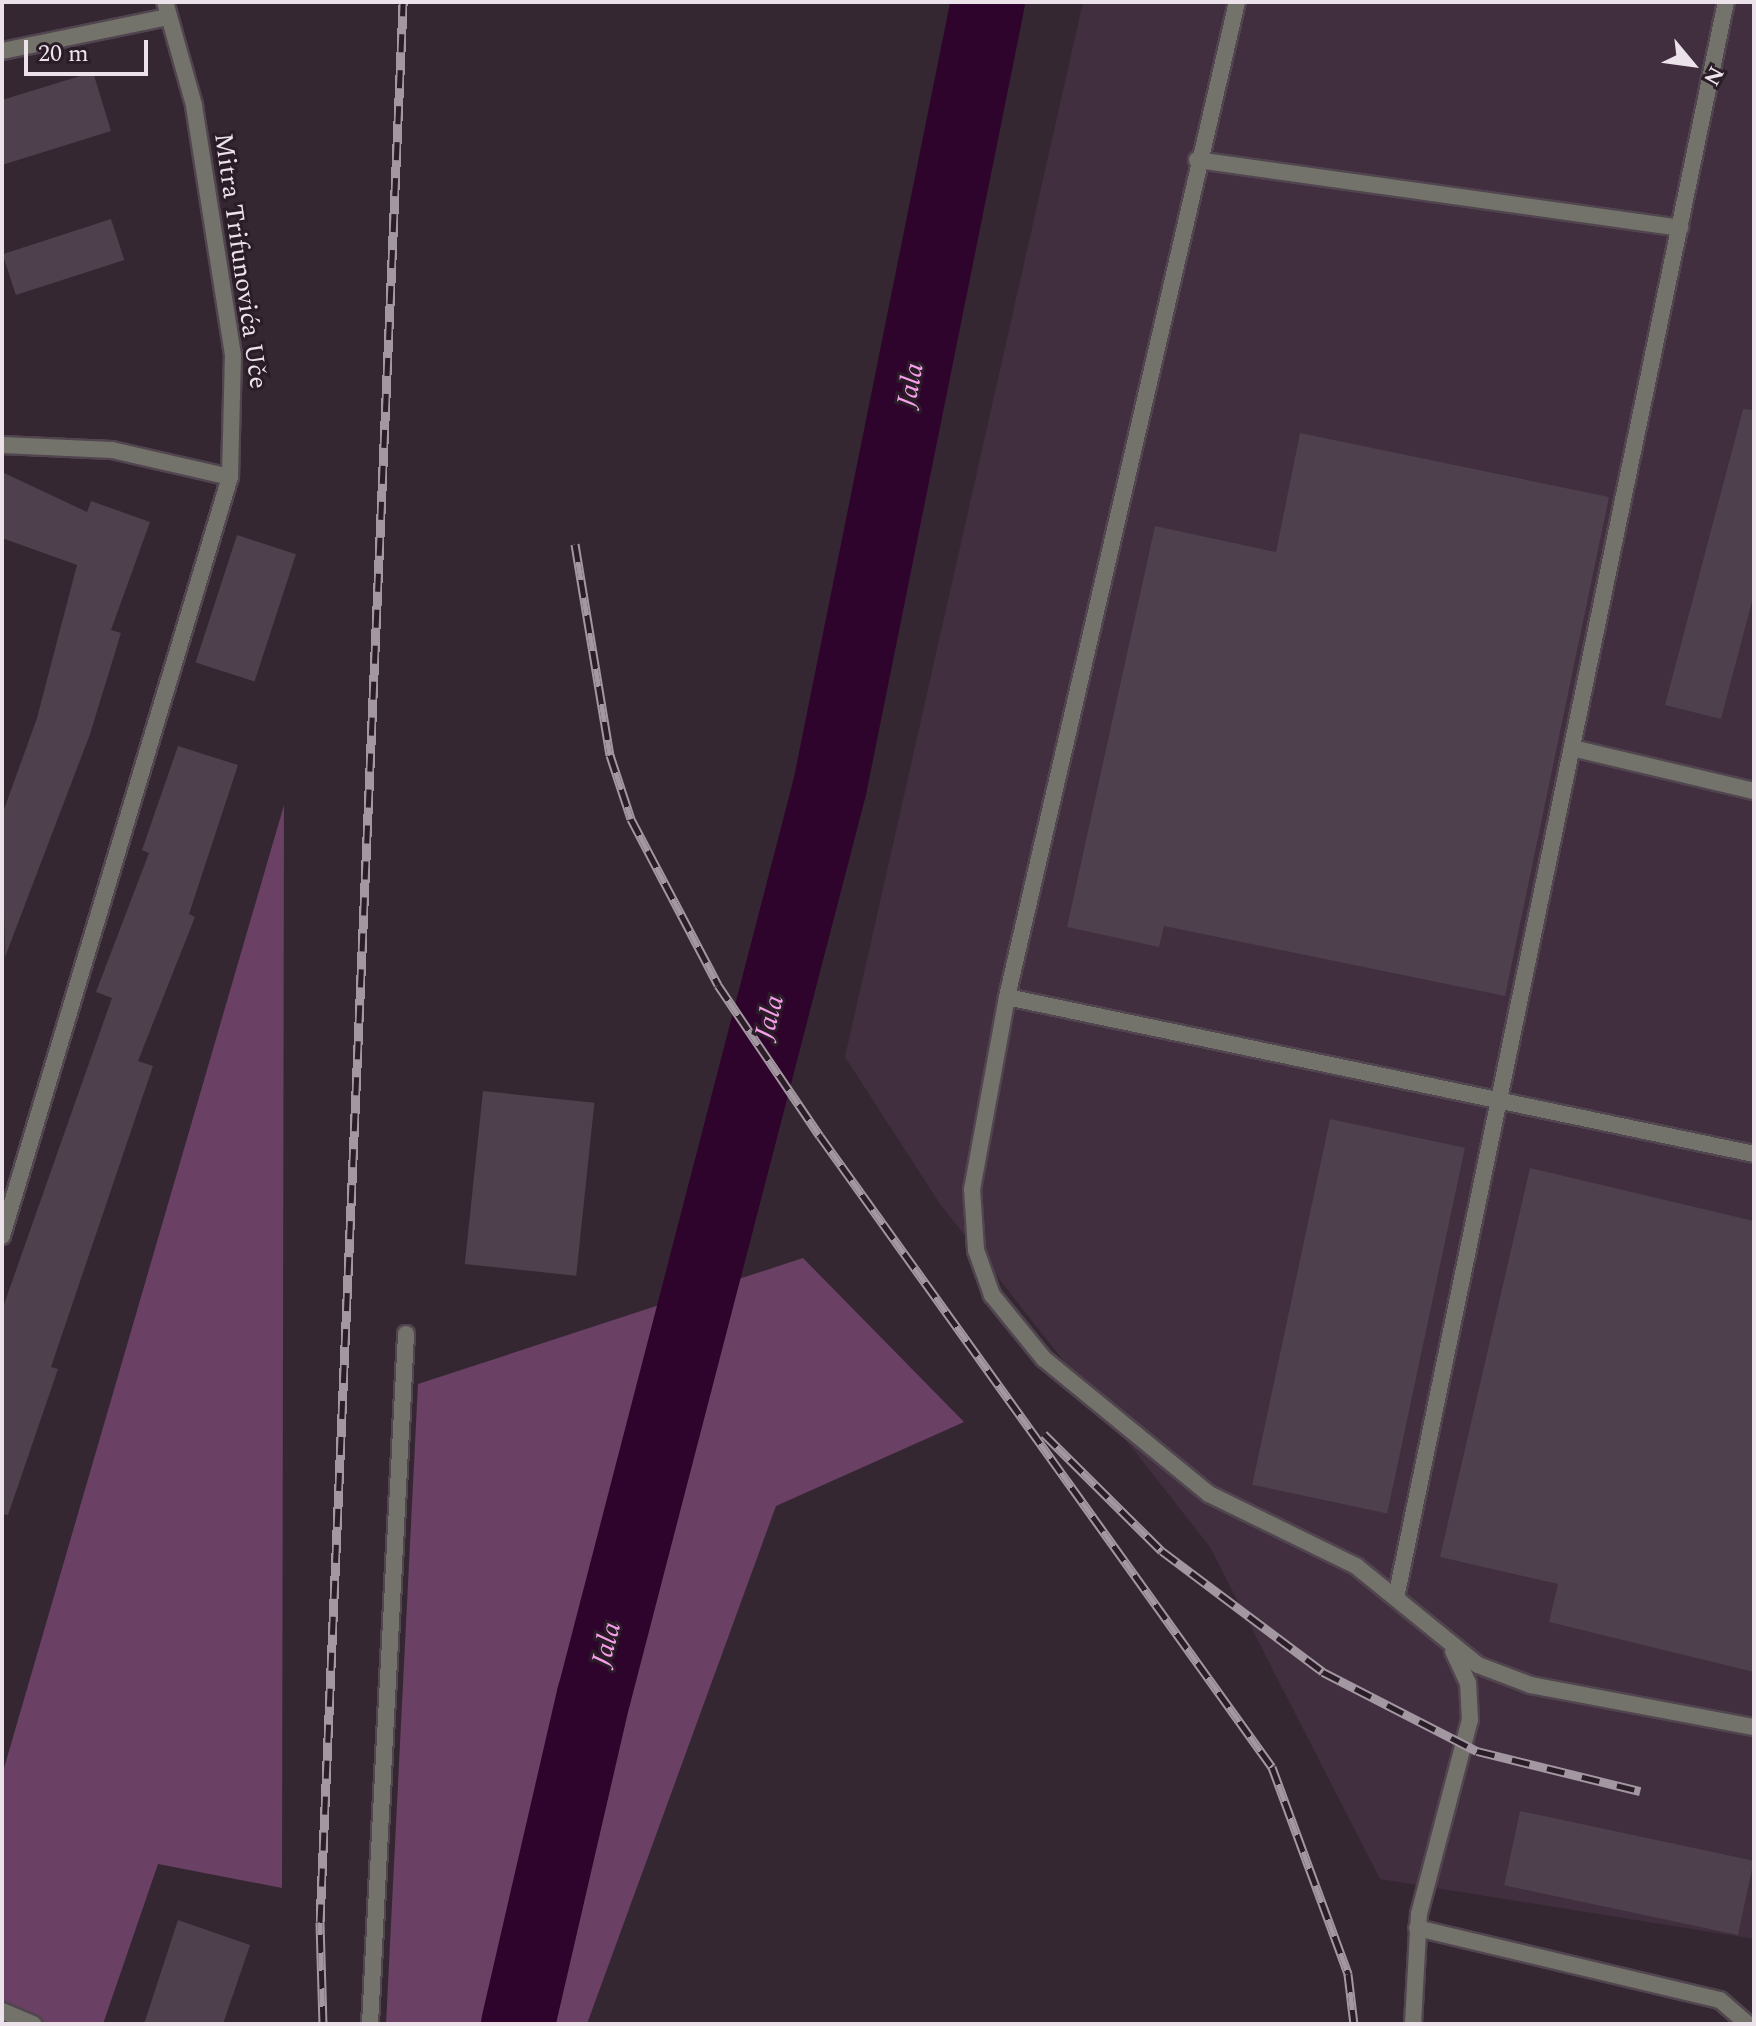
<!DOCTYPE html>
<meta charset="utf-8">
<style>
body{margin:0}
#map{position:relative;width:1756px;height:2026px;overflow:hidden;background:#342732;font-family:Spectral,serif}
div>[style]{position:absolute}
.built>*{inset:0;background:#412e3e}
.green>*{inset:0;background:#6a4064}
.river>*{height:74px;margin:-37px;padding:0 37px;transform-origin:37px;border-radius:37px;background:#2f042c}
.building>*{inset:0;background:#4e404c;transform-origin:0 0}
.roads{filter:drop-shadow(2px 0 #51454f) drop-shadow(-2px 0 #51454f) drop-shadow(0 2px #51454f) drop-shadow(0 -2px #51454f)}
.lane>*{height:16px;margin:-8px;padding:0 8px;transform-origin:8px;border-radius:8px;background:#74736b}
.street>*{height:16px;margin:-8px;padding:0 8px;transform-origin:8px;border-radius:8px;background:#74736b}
.rail>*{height:9px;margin-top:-4.5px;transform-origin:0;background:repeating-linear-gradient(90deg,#2a1d28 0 18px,#a398a1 0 36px);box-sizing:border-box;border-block:2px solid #a398a1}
span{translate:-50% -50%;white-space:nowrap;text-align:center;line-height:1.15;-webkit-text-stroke:6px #2a1d28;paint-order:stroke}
.street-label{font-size:26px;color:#ece3ea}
.water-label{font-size:28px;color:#f69eea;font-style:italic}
.frame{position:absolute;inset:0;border:4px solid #ece3ea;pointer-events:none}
.north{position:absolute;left:1652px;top:24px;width:80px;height:80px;-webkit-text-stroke:6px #2a1d28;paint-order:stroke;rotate:119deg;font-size:22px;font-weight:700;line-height:32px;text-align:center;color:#ece3ea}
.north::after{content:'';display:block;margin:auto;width:28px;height:36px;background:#ece3ea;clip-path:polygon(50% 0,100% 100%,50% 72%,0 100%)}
.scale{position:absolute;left:24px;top:40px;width:124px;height:36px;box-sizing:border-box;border:4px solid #ece3ea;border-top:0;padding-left:10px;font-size:24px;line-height:28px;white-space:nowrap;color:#ece3ea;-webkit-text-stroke:6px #2a1d28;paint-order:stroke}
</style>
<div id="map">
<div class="built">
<div style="clip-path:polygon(1083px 2px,1754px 2px,1754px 1939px,1380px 1879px,1210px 1547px,940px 1204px,845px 1057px)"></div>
</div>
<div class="green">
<div style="clip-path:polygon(284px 805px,282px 1888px,158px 1864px,103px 2024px,2px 2024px,2px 1775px)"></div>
<div style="clip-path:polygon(803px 1258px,964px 1422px,776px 1506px,587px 2024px,386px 2024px,418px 1384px)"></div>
</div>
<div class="river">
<div style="left:518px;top:2024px;width:337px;rotate:-77deg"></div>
<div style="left:594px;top:1696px;width:940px;rotate:-75.46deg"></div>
<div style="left:830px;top:786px;width:800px;rotate:-78.61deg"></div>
</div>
<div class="building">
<div style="clip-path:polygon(93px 72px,111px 131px,2px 165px,2px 100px)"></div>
<div style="left:111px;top:219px;width:43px;height:114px;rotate:72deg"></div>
<div style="clip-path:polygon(1743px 409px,1754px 410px,1754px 594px,1721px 719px,1665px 705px)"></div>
<div style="clip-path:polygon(1300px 433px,1609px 497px,1505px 996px,1164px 926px,1159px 947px,1067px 927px,1155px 526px,1276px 552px)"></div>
<div style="clip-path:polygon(2px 472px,87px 512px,91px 501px,150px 522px,111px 630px,121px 633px,90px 734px,5px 957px,2px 815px,37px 718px,77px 565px,2px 538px)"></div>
<div style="left:237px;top:535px;width:62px;height:134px;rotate:18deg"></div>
<div style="clip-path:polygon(178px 746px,238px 765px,189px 914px,195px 917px,138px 1061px,153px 1066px,51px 1367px,58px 1369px,8px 1515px,2px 1514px,2px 1310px,112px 998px,96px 992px,149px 853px,142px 850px)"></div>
<div style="left:483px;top:1091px;width:112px;height:174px;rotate:6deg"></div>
<div style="left:1330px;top:1119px;width:138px;height:374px;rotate:12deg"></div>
<div style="clip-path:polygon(1530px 1168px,1754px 1221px,1754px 1672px,1549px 1622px,1558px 1584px,1440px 1557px)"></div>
<div style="left:1520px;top:1811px;width:239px;height:76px;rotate:12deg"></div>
<div style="clip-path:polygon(178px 1920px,250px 1945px,223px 2024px,144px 2024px)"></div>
</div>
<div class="roads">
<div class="lane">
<div style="left:1237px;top:2px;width:1021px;rotate:103.02deg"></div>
<div style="left:1007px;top:997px;width:195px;rotate:100.3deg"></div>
<div style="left:972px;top:1189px;width:61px;rotate:86.2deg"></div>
<div style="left:976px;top:1250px;width:48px;rotate:70.4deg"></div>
<div style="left:992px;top:1295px;width:82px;rotate:50.9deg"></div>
<div style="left:1044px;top:1359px;width:213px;rotate:39.3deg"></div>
<div style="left:1209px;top:1494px;width:164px;rotate:26.1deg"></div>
<div style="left:1356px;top:1566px;width:157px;rotate:39.1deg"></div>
<div style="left:1478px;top:1665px;width:57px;rotate:20.7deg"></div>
<div style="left:1531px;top:1685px;width:227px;rotate:10.7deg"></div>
<div style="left:1197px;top:160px;width:488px;rotate:8deg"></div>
<div style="left:1572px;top:748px;width:187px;rotate:13.3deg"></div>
<div style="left:1007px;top:997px;width:763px;rotate:11.87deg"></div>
<div style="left:1397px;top:1593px;width:1625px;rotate:-78.32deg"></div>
<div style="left:1417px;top:1928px;width:311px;rotate:13.4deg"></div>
<div style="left:1720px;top:2000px;width:37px;rotate:41deg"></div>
<div style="left:2px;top:2011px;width:34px;rotate:23deg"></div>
<div style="left:370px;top:2024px;width:691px;rotate:-87.01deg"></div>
<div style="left:1413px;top:2024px;width:110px;rotate:-86.9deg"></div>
<div style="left:1419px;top:1914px;width:201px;rotate:-75.3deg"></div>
<div style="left:1470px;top:1720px;width:37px;rotate:-93deg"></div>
<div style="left:1468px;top:1683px;width:35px;rotate:-115deg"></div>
</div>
<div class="street">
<div style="left:2px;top:51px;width:168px;rotate:-11.6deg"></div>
<div style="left:2px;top:445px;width:110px;rotate:2.6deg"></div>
<div style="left:112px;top:450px;width:121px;rotate:12.9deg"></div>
<div style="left:230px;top:477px;width:122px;rotate:-88.6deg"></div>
<div style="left:233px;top:355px;width:253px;rotate:-98.9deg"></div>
<div style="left:194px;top:105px;width:107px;rotate:-105.7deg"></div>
<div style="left:2px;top:1236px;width:793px;rotate:-73.28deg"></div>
</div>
</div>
<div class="rail">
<div style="left:575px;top:544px;width:214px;rotate:80.6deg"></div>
<div style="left:610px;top:755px;width:67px;rotate:71.8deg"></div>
<div style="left:631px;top:819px;width:187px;rotate:62.3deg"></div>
<div style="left:718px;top:985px;width:182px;rotate:56deg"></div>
<div style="left:820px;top:1136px;width:776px;rotate:54.39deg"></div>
<div style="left:1272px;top:1767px;width:221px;rotate:69.8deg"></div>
<div style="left:1348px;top:1974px;width:50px;rotate:83.2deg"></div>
<div style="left:1044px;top:1434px;width:166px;rotate:44.8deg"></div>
<div style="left:1162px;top:1551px;width:201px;rotate:36.9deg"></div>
<div style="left:1323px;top:1672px;width:173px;rotate:27.2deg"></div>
<div style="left:1477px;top:1751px;width:168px;rotate:13.8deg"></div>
<div style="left:323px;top:2024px;width:102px;rotate:-91.7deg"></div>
<div style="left:320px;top:1922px;width:1922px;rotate:-87.52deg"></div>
</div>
<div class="street-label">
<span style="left:240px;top:261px;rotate:82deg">Mitra Trifunovića Uče</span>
</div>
<div class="water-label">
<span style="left:911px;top:385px;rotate:-79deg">Jala</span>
<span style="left:770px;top:1017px;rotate:-75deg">Jala</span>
<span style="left:607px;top:1644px;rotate:-75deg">Jala</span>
</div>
<div class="frame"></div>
<div class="north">N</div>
<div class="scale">20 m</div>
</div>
